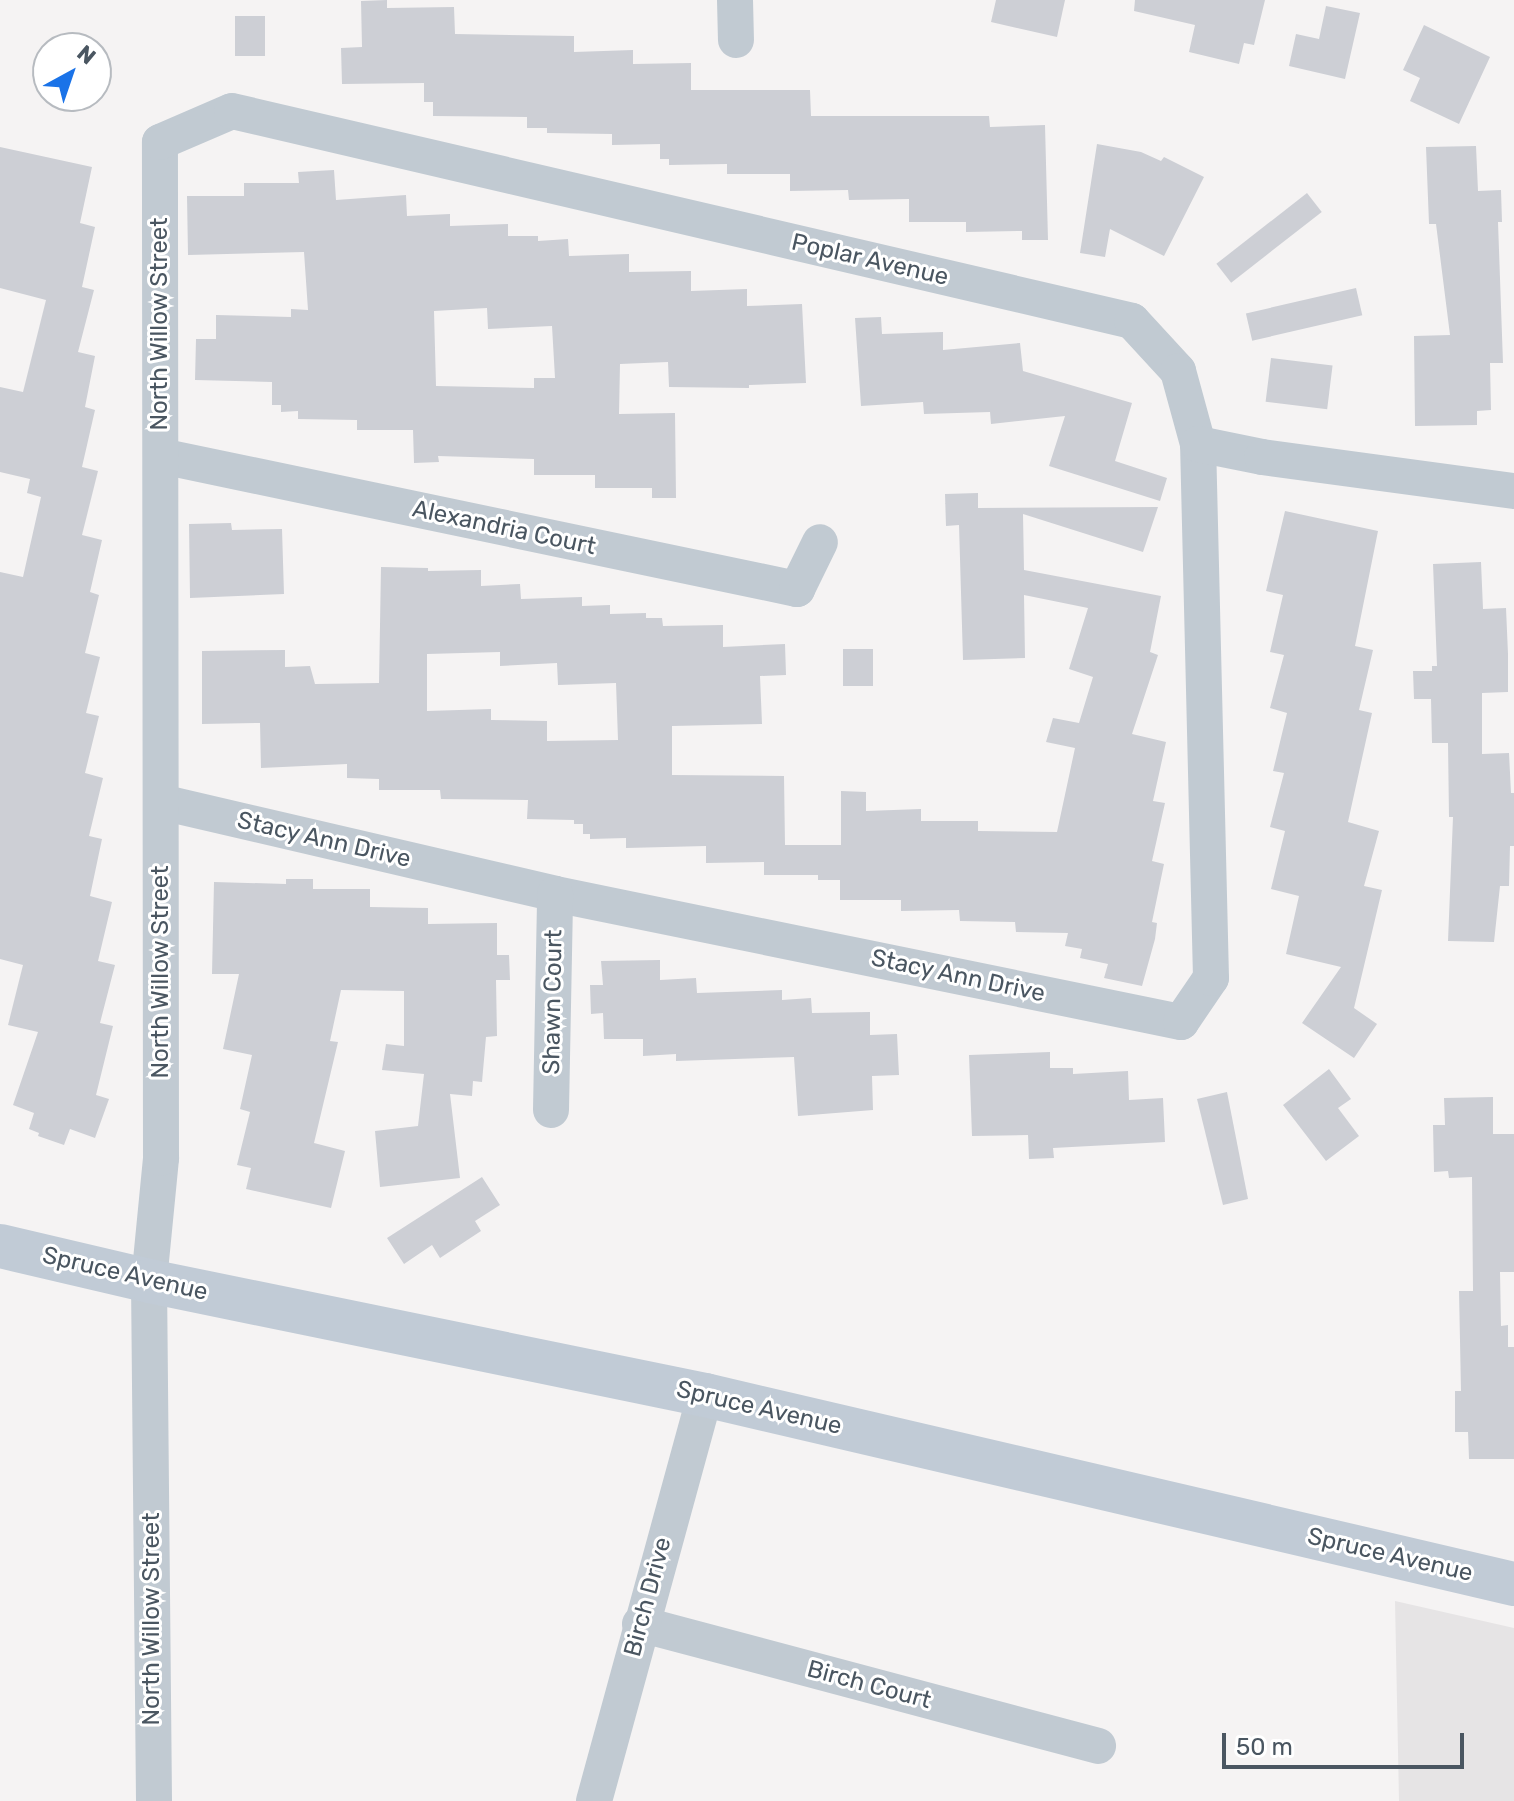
<!DOCTYPE html>
<style>
body{margin:0}
#map{position:relative;width:1514px;height:1801px;overflow:hidden;background:#f5f3f3;font-family:Rubik,sans-serif}
div>[style]{position:absolute}
.education>*{inset:0;background:#e6e4e5}
.building>*{inset:0;background:#cdcfd5;transform-origin:0 0}
.minor>*{height:36px;margin:-18px;padding:0 18px;transform-origin:18px;border-radius:18px;background:#c1cad2}
.secondary>*{height:44px;margin:-22px;padding:0 22px;transform-origin:22px;border-radius:22px;background:#c1cbd6}
span{translate:-50% -50%;white-space:nowrap;text-align:center;line-height:1.15;-webkit-text-stroke:6px #fff;paint-order:stroke}
.street-label{font-size:24px;color:#4a5661}
.north{position:absolute;left:32px;top:32px;width:80px;height:80px;box-sizing:border-box;background:#fff;border:2px solid #b7bbc0;border-radius:50%;rotate:40deg;font-size:22px;font-weight:700;line-height:32px;text-align:center;color:#4a5661}
.north::after{content:'';display:block;margin:auto;width:28px;height:36px;background:#1a73e8;clip-path:polygon(50% 0,100% 100%,50% 72%,0 100%)}
.scale{position:absolute;left:1222px;top:1733px;width:242px;height:36px;box-sizing:border-box;border:4px solid #4a5661;border-top:0;padding-left:10px;font-size:24px;line-height:28px;white-space:nowrap;color:#4a5661;-webkit-text-stroke:6px #fff;paint-order:stroke}
</style>
<div id="map">
<div class="education">
<div style="clip-path:polygon(1395px 1601px,1514px 1628px,1514px 1801px,1399px 1801px)"></div>
</div>
<div class="building">
<div style="clip-path:polygon(387px 0,387px 8px,454px 7px,455px 34px,574px 36px,574px 52px,633px 50px,633px 64px,691px 63px,691px 90px,810px 90px,811px 116px,989px 116px,990px 127px,1045px 125px,1048px 240px,1022px 240px,1022px 231px,966px 232px,966px 222px,909px 222px,909px 199px,849px 200px,848px 190px,790px 191px,790px 174px,727px 174px,727px 164px,669px 165px,669px 159px,660px 159px,660px 144px,612px 145px,612px 134px,547px 133px,547px 128px,527px 128px,527px 117px,433px 116px,433px 102px,424px 102px,424px 83px,342px 84px,341px 48px,362px 47px,361px 1px)"></div>
<div style="clip-path:polygon(996px 0,1065px 0,1057px 37px,991px 22px)"></div>
<div style="clip-path:polygon(1135px 0,1265px 0,1254px 45px,1244px 43px,1239px 64px,1189px 52px,1195px 25px,1134px 11px)"></div>
<div style="clip-path:polygon(1326px 6px,1360px 13px,1345px 79px,1289px 66px,1296px 34px,1319px 39px)"></div>
<div style="left:235px;top:16px;width:30px;height:40px"></div>
<div style="clip-path:polygon(1424px 25px,1490px 57px,1459px 124px,1410px 101px,1420px 78px,1403px 70px)"></div>
<div style="clip-path:polygon(1097px 144px,1141px 152px,1161px 161px,1164px 157px,1204px 177px,1164px 256px,1110px 229px,1105px 257px,1080px 253px)"></div>
<div style="clip-path:polygon(1476px 146px,1478px 191px,1501px 190px,1502px 222px,1498px 222px,1503px 363px,1490px 363px,1491px 410px,1477px 411px,1477px 425px,1415px 426px,1414px 336px,1450px 335px,1436px 224px,1429px 224px,1426px 147px)"></div>
<div style="clip-path:polygon(0 147px,92px 167px,80px 223px,95px 227px,82px 287px,94px 290px,78px 352px,95px 356px,85px 407px,95px 410px,82px 467px,98px 471px,82px 535px,102px 540px,90px 592px,99px 595px,85px 653px,100px 657px,86px 713px,99px 716px,85px 773px,103px 778px,89px 836px,102px 839px,90px 896px,112px 902px,98px 961px,115px 965px,100px 1023px,113px 1026px,96px 1095px,109px 1099px,95px 1138px,70px 1129px,64px 1145px,38px 1136px,39px 1133px,29px 1129px,34px 1113px,13px 1105px,38px 1032px,8px 1025px,23px 965px,0 959px,0 572px,23px 577px,41px 497px,27px 493px,30px 479px,0 472px,0 387px,23px 392px,46px 300px,0 288px)"></div>
<div style="clip-path:polygon(evenodd,334px 170px,336px 200px,406px 195px,407px 216px,450px 214px,450px 226px,508px 224px,508px 236px,538px 236px,538px 241px,568px 239px,569px 256px,629px 254px,629px 272px,691px 271px,691px 291px,747px 289px,747px 306px,802px 304px,806px 383px,749px 385px,749px 388px,669px 387px,668px 362px,620px 364px,619px 414px,675px 413px,676px 498px,652px 498px,652px 488px,595px 488px,595px 475px,534px 475px,534px 459px,438px 456px,439px 462px,414px 463px,413px 430px,357px 430px,357px 420px,298px 419px,298px 411px,281px 412px,281px 405px,272px 405px,272px 382px,195px 380px,196px 339px,216px 339px,216px 315px,291px 317px,291px 309px,308px 310px,304px 252px,188px 255px,187px 196px,244px 196px,244px 183px,299px 183px,298px 172px,334px 170px,487px 308px,488px 329px,552px 326px,555px 378px,534px 378px,534px 388px,436px 386px,434px 311px,487px 308px)"></div>
<div style="left:1307px;top:193px;width:24px;height:115px;rotate:52deg"></div>
<div style="left:1356px;top:288px;width:28px;height:113px;rotate:77deg"></div>
<div style="clip-path:polygon(881px 317px,882px 334px,943px 332px,943px 350px,1020px 343px,1023px 371px,1132px 403px,1115px 461px,1167px 478px,1160px 501px,1049px 466px,1065px 416px,991px 424px,990px 412px,924px 414px,923px 402px,861px 406px,855px 318px)"></div>
<div style="left:1271px;top:358px;width:62px;height:44px;rotate:7deg"></div>
<div style="clip-path:polygon(evenodd,978px 493px,978px 508px,1158px 507px,1143px 552px,1023px 514px,1024px 570px,1161px 596px,1150px 652px,1158px 655px,1132px 734px,1166px 742px,1153px 801px,1165px 803px,1152px 861px,1164px 864px,1152px 922px,1157px 923px,1155px 939px,1142px 986px,1104px 978px,1108px 964px,1080px 958px,1082px 949px,1065px 946px,1068px 933px,1016px 932px,1015px 922px,960px 921px,959px 910px,901px 911px,901px 900px,840px 900px,840px 880px,818px 880px,818px 875px,764px 875px,764px 862px,706px 863px,706px 846px,626px 848px,626px 838px,590px 839px,590px 834px,583px 834px,583px 824px,574px 824px,574px 820px,527px 819px,528px 800px,441px 799px,440px 790px,379px 790px,379px 779px,347px 778px,347px 764px,261px 768px,260px 723px,202px 724px,202px 651px,285px 650px,285px 667px,310px 666px,315px 684px,379px 683px,381px 567px,428px 568px,428px 571px,481px 570px,481px 586px,520px 584px,521px 599px,582px 597px,582px 606px,610px 605px,610px 614px,646px 613px,646px 618px,662px 618px,663px 626px,723px 625px,723px 647px,785px 644px,786px 675px,760px 676px,762px 724px,672px 726px,672px 775px,784px 776px,785px 845px,841px 845px,841px 791px,866px 792px,866px 811px,921px 809px,921px 821px,978px 821px,978px 831px,1057px 832px,1075px 748px,1046px 742px,1053px 718px,1079px 723px,1093px 677px,1069px 669px,1088px 608px,1024px 595px,1025px 658px,963px 660px,959px 525px,946px 526px,945px 494px,978px 493px,500px 652px,500px 666px,557px 663px,558px 685px,616px 683px,618px 740px,547px 741px,547px 721px,491px 720px,491px 709px,427px 711px,427px 654px,500px 652px)"></div>
<div style="clip-path:polygon(1285px 511px,1378px 531px,1355px 646px,1373px 650px,1359px 710px,1372px 713px,1348px 822px,1379px 831px,1364px 886px,1382px 890px,1354px 1008px,1377px 1024px,1354px 1058px,1302px 1023px,1341px 967px,1286px 954px,1299px 896px,1271px 889px,1285px 831px,1270px 827px,1284px 773px,1273px 771px,1287px 713px,1270px 708px,1284px 655px,1270px 652px,1283px 595px,1266px 591px)"></div>
<div style="clip-path:polygon(231px 523px,232px 530px,282px 529px,284px 594px,190px 598px,189px 524px)"></div>
<div style="clip-path:polygon(1481px 562px,1483px 609px,1506px 608px,1508px 654px,1508px 692px,1482px 693px,1482px 754px,1509px 753px,1511px 793px,1514px 793px,1514px 846px,1510px 846px,1509px 886px,1500px 886px,1494px 942px,1448px 941px,1453px 817px,1449px 817px,1448px 743px,1432px 743px,1431px 699px,1414px 699px,1413px 671px,1432px 671px,1432px 666px,1437px 666px,1433px 564px)"></div>
<div style="left:843px;top:649px;width:30px;height:37px"></div>
<div style="clip-path:polygon(286px 879px,313px 879px,313px 889px,370px 889px,370px 907px,428px 908px,428px 924px,497px 923px,497px 955px,509px 955px,510px 980px,496px 980px,497px 1036px,486px 1037px,482px 1082px,473px 1081px,472px 1096px,450px 1094px,460px 1178px,380px 1187px,375px 1131px,418px 1126px,424px 1074px,382px 1070px,386px 1044px,404px 1046px,404px 991px,341px 990px,330px 1041px,338px 1042px,314px 1143px,345px 1151px,331px 1208px,246px 1189px,251px 1168px,237px 1165px,250px 1112px,240px 1109px,252px 1055px,223px 1049px,239px 974px,212px 974px,214px 882px,286px 884px)"></div>
<div style="clip-path:polygon(660px 960px,660px 980px,696px 978px,697px 993px,782px 990px,782px 1000px,811px 998px,812px 1013px,870px 1012px,870px 1035px,897px 1034px,899px 1075px,872px 1076px,873px 1110px,798px 1116px,794px 1057px,676px 1061px,676px 1054px,643px 1056px,643px 1039px,604px 1039px,603px 1013px,591px 1014px,590px 985px,603px 985px,601px 961px)"></div>
<div style="clip-path:polygon(1050px 1052px,1050px 1068px,1073px 1068px,1073px 1074px,1128px 1071px,1129px 1100px,1163px 1098px,1165px 1142px,1053px 1148px,1054px 1158px,1029px 1159px,1028px 1135px,972px 1136px,969px 1055px)"></div>
<div style="clip-path:polygon(1329px 1069px,1351px 1099px,1338px 1108px,1359px 1136px,1326px 1161px,1283px 1105px)"></div>
<div style="clip-path:polygon(1227px 1092px,1248px 1199px,1223px 1205px,1197px 1099px)"></div>
<div style="clip-path:polygon(1493px 1097px,1493px 1134px,1514px 1134px,1514px 1272px,1500px 1272px,1501px 1326px,1508px 1325px,1508px 1347px,1514px 1347px,1514px 1459px,1469px 1459px,1468px 1432px,1455px 1432px,1455px 1391px,1461px 1391px,1459px 1291px,1473px 1291px,1472px 1177px,1449px 1178px,1448px 1171px,1434px 1172px,1433px 1125px,1445px 1125px,1444px 1098px)"></div>
<div style="clip-path:polygon(482px 1177px,500px 1205px,475px 1221px,481px 1231px,440px 1258px,432px 1245px,404px 1264px,387px 1238px)"></div>
</div>
<div class="minor">
<div style="left:735px;top:0;width:40px;rotate:88.6deg"></div>
<div style="left:161px;top:456px;width:650px;rotate:11.81deg"></div>
<div style="left:797px;top:589px;width:52px;rotate:-63.9deg"></div>
<div style="left:161px;top:802px;width:405px;rotate:13.1deg"></div>
<div style="left:555px;top:894px;width:639px;rotate:11.56deg"></div>
<div style="left:1181px;top:1022px;width:53px;rotate:-55.7deg"></div>
<div style="left:1211px;top:978px;width:534px;rotate:-91.39deg"></div>
<div style="left:551px;top:1110px;width:216px;rotate:-88.9deg"></div>
<div style="left:640px;top:1624px;width:474px;rotate:14.9deg"></div>
<div style="left:154px;top:1801px;width:520px;rotate:-90.55deg"></div>
<div style="left:149px;top:1281px;width:124px;rotate:-84.4deg"></div>
<div style="left:161px;top:1158px;width:1016px;rotate:-90.06deg"></div>
<div style="left:160px;top:142px;width:78px;rotate:-23.3deg"></div>
<div style="left:232px;top:111px;width:924px;rotate:13.13deg"></div>
<div style="left:1132px;top:321px;width:68px;rotate:47.4deg"></div>
<div style="left:1178px;top:371px;width:76px;rotate:74.7deg"></div>
<div style="left:1198px;top:444px;width:65px;rotate:11.5deg"></div>
<div style="left:1262px;top:457px;width:254px;rotate:7.7deg"></div>
<div style="left:594px;top:1801px;width:421px;rotate:-74.7deg"></div>
</div>
<div class="secondary">
<div style="left:0;top:1246px;width:153px;rotate:13.2deg"></div>
<div style="left:149px;top:1281px;width:568px;rotate:11.59deg"></div>
<div style="left:705px;top:1395px;width:831px;rotate:13.15deg"></div>
</div>
<div class="street-label">
<span style="left:870px;top:260px;rotate:13deg">Poplar Avenue</span>
<span style="left:160px;top:324px;rotate:-90deg">North Willow Street</span>
<span style="left:504px;top:528px;rotate:12deg">Alexandria Court</span>
<span style="left:324px;top:840px;rotate:13deg">Stacy Ann Drive</span>
<span style="left:161px;top:972px;rotate:-90deg">North Willow Street</span>
<span style="left:958px;top:976px;rotate:12deg">Stacy Ann Drive</span>
<span style="left:553px;top:1002px;rotate:-89deg">Shawn Court</span>
<span style="left:125px;top:1274px;rotate:13deg">Spruce Avenue</span>
<span style="left:759px;top:1408px;rotate:13deg">Spruce Avenue</span>
<span style="left:1390px;top:1555px;rotate:13deg">Spruce Avenue</span>
<span style="left:648px;top:1597px;rotate:-75deg">Birch Drive</span>
<span style="left:152px;top:1619px;rotate:-90deg">North Willow Street</span>
<span style="left:869px;top:1685px;rotate:15deg">Birch Court</span>
</div>
<div class="north">N</div>
<div class="scale">50 m</div>
</div>
